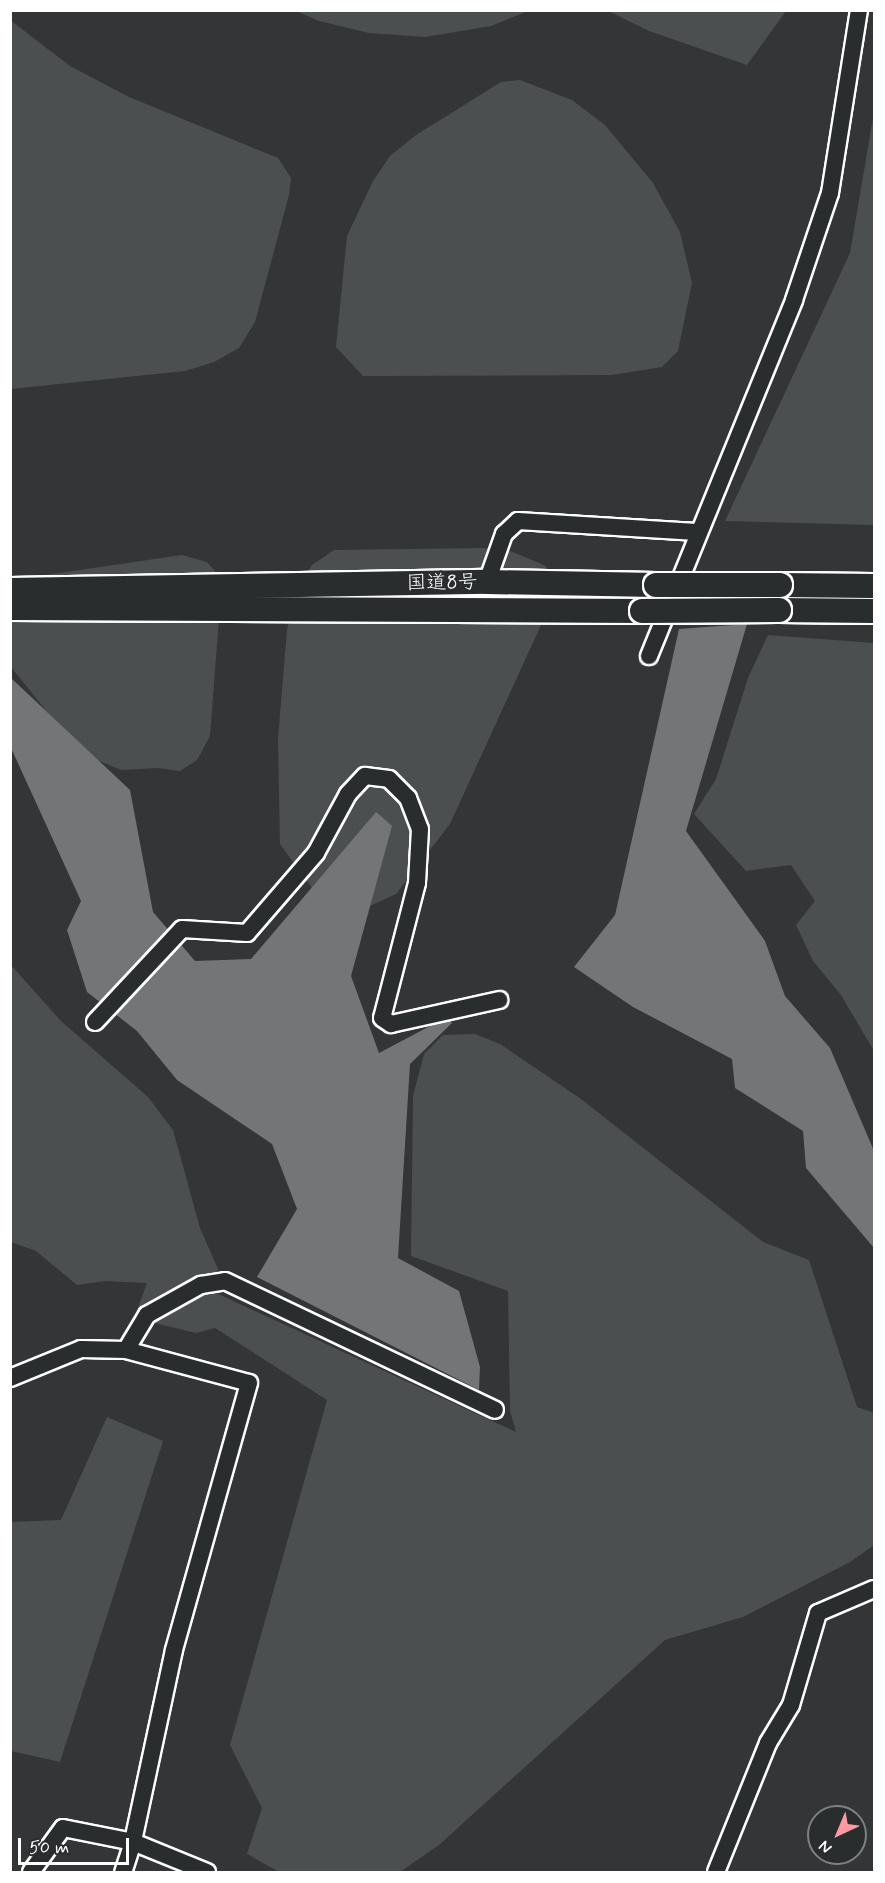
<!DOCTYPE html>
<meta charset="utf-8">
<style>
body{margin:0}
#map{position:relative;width:885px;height:1883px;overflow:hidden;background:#333536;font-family:Mynerve,"Klee One",sans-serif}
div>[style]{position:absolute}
.green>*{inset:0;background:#4c4f50}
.water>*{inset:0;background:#737576}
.roads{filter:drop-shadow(2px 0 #fff) drop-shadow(-2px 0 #fff) drop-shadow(0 2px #fff) drop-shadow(0 -2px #fff)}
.minor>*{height:16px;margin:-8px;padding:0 8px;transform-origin:8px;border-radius:8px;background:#2a2d2e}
.highway>*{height:24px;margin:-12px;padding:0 12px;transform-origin:12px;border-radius:12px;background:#2a2d2e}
.bridges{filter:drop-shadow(2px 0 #fff) drop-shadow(-2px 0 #fff) drop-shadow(0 2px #fff) drop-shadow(0 -2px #fff)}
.highway-bridge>*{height:24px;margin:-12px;padding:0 12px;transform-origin:12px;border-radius:12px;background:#2a2d2e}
span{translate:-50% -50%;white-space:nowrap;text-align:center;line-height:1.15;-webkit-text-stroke:4.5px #2a2d2e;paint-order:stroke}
.street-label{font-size:20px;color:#fff}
.frame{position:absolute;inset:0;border:12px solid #fff;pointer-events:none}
.north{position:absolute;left:807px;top:1805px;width:60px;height:60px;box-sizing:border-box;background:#2a2d2e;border:2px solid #7f8182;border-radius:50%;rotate:224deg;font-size:16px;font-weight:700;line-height:24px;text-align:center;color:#fff}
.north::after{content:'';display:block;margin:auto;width:21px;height:27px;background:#ff9aa2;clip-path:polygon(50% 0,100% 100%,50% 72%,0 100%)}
.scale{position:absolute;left:18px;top:1838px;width:111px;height:27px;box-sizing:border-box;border:3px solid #fff;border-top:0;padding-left:8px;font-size:18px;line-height:21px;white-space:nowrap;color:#fff;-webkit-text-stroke:4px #2a2d2e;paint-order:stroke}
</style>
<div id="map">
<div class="green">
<div style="clip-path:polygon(296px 11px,528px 11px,491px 26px,425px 37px,369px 33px,319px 21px)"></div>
<div style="clip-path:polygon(608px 11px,786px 11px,747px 65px,649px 31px)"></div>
<div style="clip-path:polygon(10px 20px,70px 66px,129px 97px,278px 158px,291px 178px,289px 195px,255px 322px,239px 348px,214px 362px,185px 371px,11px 389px)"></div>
<div style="clip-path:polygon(520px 80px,572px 100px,605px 125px,653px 183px,680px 232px,692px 283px,678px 351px,662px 367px,612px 375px,363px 376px,336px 347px,347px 236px,373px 181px,390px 156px,416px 135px,501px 82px)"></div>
<div style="clip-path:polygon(874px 112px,874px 525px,725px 521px,850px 253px)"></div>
<div style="clip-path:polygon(482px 548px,508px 550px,544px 565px,556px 577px,557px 590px,450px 824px,396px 894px,365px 908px,322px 902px,280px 844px,278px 739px,287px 630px,296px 589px,312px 565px,334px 550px)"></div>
<div style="clip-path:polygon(182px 555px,207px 562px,222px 579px,210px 736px,197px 760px,180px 771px,158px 768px,121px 770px,97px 760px,48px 713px,11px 667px,11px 580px)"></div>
<div style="clip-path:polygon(768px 635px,874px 643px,874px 1051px,841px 995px,813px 961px,796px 925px,815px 901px,791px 865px,746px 871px,694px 814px,716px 779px,748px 678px)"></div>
<div style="clip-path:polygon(10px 964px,61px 1021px,148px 1097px,173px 1130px,200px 1228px,218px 1269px,214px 1292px,516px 1432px,510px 1411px,508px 1291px,411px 1256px,413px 1096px,424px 1054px,443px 1035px,475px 1034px,500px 1044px,581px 1099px,763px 1242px,809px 1260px,857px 1407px,874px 1413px,874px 1545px,850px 1562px,743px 1617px,665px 1640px,439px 1845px,400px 1872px,279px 1872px,247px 1854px,262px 1808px,230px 1745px,327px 1400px,215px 1328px,196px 1333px,134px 1318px,147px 1283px,105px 1281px,77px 1285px,36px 1251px,11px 1242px)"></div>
<div style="clip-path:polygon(107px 1417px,163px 1441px,60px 1762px,11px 1751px,11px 1522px,61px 1520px)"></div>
</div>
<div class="water">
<div style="clip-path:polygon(747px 624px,686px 831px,765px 941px,785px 996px,830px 1048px,874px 1151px,874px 1248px,806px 1168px,803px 1131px,735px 1088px,732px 1059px,633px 1007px,574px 967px,615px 915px,679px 629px)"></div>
<div style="clip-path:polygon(10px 677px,130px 790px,153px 912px,195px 961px,251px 959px,376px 812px,392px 826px,351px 976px,379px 1053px,447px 1017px,452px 1023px,410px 1064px,398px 1258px,459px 1291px,480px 1367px,479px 1390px,257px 1277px,297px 1209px,272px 1144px,177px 1080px,137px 1031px,87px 992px,67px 930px,81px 901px,11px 748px)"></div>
</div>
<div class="roads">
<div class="minor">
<div style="left:487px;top:582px;width:51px;rotate:-70.5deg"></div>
<div style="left:504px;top:534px;width:19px;rotate:-43deg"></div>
<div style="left:518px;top:521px;width:179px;rotate:3.5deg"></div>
<div style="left:649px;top:656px;width:384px;rotate:-67.8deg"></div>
<div style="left:794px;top:300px;width:113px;rotate:-71.4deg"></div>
<div style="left:830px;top:193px;width:185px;rotate:-81deg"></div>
<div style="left:95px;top:1022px;width:127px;rotate:-46.9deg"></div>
<div style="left:182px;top:929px;width:65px;rotate:3.5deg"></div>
<div style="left:247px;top:933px;width:106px;rotate:-49.2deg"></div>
<div style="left:316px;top:853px;width:67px;rotate:-61.5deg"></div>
<div style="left:348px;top:794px;width:25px;rotate:-47deg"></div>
<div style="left:365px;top:776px;width:24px;rotate:7deg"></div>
<div style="left:389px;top:779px;width:27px;rotate:45deg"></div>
<div style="left:408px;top:798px;width:33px;rotate:69deg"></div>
<div style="left:420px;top:829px;width:54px;rotate:93.2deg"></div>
<div style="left:417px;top:883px;width:139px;rotate:104.5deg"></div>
<div style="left:382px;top:1018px;width:11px;rotate:34deg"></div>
<div style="left:391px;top:1024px;width:111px;rotate:-12.5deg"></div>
<div style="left:126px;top:1350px;width:41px;rotate:-59deg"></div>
<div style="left:147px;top:1315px;width:62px;rotate:-29.1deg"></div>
<div style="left:201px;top:1285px;width:24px;rotate:-9deg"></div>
<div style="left:225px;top:1281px;width:299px;rotate:25.5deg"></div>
<div style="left:10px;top:1378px;width:77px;rotate:-22.2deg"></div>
<div style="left:81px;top:1349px;width:45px;rotate:1.3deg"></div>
<div style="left:126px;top:1350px;width:127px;rotate:15deg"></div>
<div style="left:249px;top:1383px;width:277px;rotate:105.7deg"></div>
<div style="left:174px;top:1650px;width:196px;rotate:102.1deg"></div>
<div style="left:133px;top:1842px;width:32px;rotate:108deg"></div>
<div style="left:31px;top:1872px;width:54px;rotate:-54deg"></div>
<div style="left:63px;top:1828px;width:71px;rotate:11.3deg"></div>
<div style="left:133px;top:1842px;width:80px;rotate:22.1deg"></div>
<div style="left:716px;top:1872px;width:139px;rotate:-68deg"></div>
<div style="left:768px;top:1743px;width:44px;rotate:-58.8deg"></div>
<div style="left:791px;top:1705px;width:96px;rotate:-73.6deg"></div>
<div style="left:818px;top:1613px;width:61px;rotate:-23.2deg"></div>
</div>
<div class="highway">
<div style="left:780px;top:585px;width:94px;rotate:0.6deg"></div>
<div style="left:10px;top:590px;width:477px;rotate:-1deg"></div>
<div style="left:487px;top:582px;width:169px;rotate:1deg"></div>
<div style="left:10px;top:608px;width:632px;rotate:0.27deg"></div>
<div style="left:779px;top:610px;width:95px;rotate:0.6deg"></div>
</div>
</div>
<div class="bridges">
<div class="highway-bridge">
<div style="left:656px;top:585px;width:124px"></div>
<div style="left:642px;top:611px;width:137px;rotate:-0.4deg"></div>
</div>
</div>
<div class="street-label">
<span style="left:442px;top:583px;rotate:-1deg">国道8号</span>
</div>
<div class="frame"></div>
<div class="north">N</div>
<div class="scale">50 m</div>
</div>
